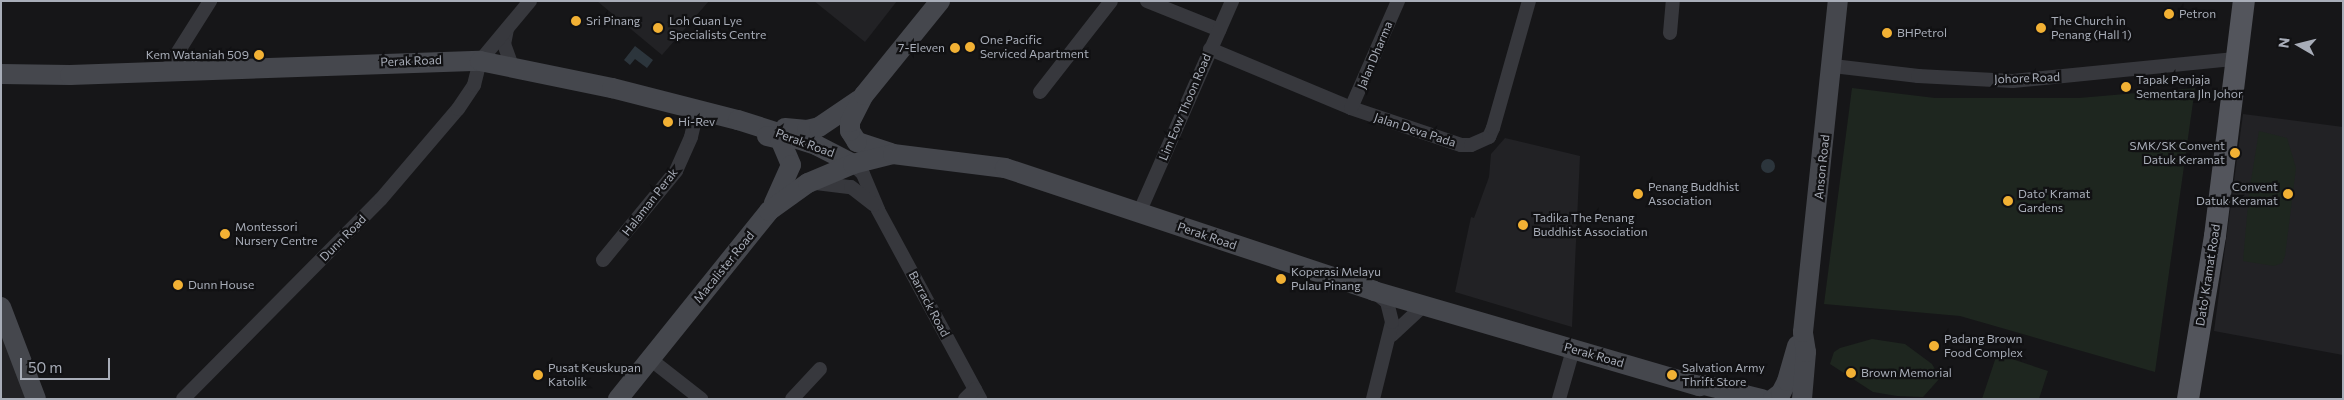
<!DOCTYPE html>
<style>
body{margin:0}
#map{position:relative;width:2344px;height:400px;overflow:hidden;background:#161618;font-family:Commissioner,sans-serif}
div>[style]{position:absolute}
.built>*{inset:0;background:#222225}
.green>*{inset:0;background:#1e261f}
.water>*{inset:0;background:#2c353c}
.round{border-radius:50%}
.street>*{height:14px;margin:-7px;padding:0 7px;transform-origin:7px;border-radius:7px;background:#37383d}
.secondary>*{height:20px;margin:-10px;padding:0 10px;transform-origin:10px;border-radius:10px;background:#45474d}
.primary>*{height:22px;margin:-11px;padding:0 11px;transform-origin:11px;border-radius:11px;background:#53555c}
.dots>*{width:14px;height:14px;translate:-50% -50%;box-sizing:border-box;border:2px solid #111113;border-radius:50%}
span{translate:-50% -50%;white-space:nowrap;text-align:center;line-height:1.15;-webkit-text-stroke:4.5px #111113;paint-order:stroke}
.poi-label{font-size:12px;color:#a8adb8}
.left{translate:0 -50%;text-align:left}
.right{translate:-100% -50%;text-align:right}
.street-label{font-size:12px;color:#a8adb8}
.frame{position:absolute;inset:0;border:2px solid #a8adb8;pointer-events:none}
.north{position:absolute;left:2274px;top:20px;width:50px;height:50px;-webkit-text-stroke:4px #111113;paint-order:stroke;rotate:278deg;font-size:14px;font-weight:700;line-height:20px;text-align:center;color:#a8adb8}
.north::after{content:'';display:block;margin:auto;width:18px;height:22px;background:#a8adb8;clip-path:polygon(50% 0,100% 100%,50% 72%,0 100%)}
.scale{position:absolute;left:20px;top:358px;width:90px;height:22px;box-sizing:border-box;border:2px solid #a8adb8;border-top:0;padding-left:6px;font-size:15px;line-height:18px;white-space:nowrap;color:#a8adb8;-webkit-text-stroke:4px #111113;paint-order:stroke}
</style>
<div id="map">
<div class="built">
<div style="clip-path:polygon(597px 1px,709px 1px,662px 55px)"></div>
<div style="clip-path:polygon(814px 1px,897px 1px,865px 42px)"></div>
<div style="clip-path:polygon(2243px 114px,2343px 127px,2343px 355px,2214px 331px)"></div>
<div style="clip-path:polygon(1505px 138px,1580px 156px,1572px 327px,1455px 292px,1471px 217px,1474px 218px,1489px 177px,1491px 154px)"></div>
<div style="clip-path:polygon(1px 326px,29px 399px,1px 399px)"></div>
</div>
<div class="green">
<div style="clip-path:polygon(1852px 88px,1935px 98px,2079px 98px,2195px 88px,2155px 372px,1960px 316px,1824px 304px)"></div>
<div style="clip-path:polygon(2259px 131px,2287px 138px,2296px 168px,2285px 256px,2282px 263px,2274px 266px,2243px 261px,2249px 193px)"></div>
<div style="clip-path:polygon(1872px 339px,1905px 344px,1932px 364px,1940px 378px,1923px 397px,1897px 396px,1873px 392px,1830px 364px,1834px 352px,1840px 348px)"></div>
<div style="clip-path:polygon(1997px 354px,2048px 371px,2039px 399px,1982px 399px)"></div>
</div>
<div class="water">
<div style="clip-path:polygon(635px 46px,653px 60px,647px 68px,635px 59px,630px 65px,624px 60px)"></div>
<div class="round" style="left:1761px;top:159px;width:14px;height:14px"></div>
</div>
<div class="street">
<div style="left:1147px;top:1px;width:78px;rotate:21.9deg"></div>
<div style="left:507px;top:29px;width:15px;rotate:101deg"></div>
<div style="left:504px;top:44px;width:23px;rotate:70deg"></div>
<div style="left:1670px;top:33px;width:32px;rotate:-85deg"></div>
<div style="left:1210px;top:49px;width:153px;rotate:22.7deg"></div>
<div style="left:1351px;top:108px;width:116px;rotate:18.6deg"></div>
<div style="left:1461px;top:145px;width:10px"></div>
<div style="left:1471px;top:145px;width:20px;rotate:-24deg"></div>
<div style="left:1489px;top:137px;width:10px;rotate:-66deg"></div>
<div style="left:1493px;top:128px;width:132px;rotate:-74.2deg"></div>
<div style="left:1833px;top:66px;width:86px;rotate:6.7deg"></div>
<div style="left:1918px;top:76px;width:95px;rotate:3deg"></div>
<div style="left:2013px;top:81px;width:223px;rotate:-5.7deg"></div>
<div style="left:166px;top:71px;width:83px;rotate:-57.8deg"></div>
<div style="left:1040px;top:92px;width:115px;rotate:-52deg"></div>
<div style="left:1351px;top:108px;width:117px;rotate:-66.3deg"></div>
<div style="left:853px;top:164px;width:14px;rotate:45deg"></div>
<div style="left:863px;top:174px;width:39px;rotate:67deg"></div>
<div style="left:878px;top:210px;width:215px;rotate:61.6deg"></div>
<div style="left:816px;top:183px;width:35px;rotate:7deg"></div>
<div style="left:851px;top:187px;width:29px;rotate:38deg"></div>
<div style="left:1139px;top:213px;width:232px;rotate:-66.3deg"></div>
<div style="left:603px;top:260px;width:115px;rotate:-50.6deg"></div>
<div style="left:676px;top:171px;width:37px;rotate:-66deg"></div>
<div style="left:691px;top:137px;width:27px;rotate:-77deg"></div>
<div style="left:1392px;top:335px;width:42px;rotate:-43.1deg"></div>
<div style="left:650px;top:359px;width:65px;rotate:38.1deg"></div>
<div style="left:183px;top:399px;width:281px;rotate:-45.3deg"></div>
<div style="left:381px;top:199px;width:118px;rotate:-49.5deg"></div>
<div style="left:458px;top:109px;width:29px;rotate:-56deg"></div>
<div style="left:474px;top:85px;width:25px;rotate:-76deg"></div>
<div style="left:480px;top:61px;width:78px;rotate:-50.2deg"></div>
<div style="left:792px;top:399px;width:41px;rotate:-47deg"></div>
<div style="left:965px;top:399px;width:14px;rotate:-45deg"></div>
<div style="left:1373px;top:399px;width:79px;rotate:-76.1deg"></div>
<div style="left:1392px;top:322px;width:21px;rotate:-104deg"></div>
<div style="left:1387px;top:302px;width:14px;rotate:-141deg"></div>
<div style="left:1559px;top:399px;width:51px;rotate:-74.1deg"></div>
</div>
<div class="secondary">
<div style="left:1px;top:74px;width:69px;rotate:0.8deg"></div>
<div style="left:70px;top:75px;width:410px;rotate:-2deg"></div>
<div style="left:480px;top:61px;width:135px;rotate:11.6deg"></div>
<div style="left:612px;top:88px;width:130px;rotate:14.3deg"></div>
<div style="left:738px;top:120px;width:82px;rotate:17.8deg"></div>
<div style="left:816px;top:145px;width:42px;rotate:27.2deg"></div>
<div style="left:785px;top:128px;width:22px;rotate:5deg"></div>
<div style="left:807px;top:130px;width:12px;rotate:-14deg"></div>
<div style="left:819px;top:127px;width:48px;rotate:-34deg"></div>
<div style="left:767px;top:136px;width:13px;rotate:13deg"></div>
<div style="left:780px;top:139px;width:28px;rotate:67deg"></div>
<div style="left:791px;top:165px;width:42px;rotate:114.1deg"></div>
<div style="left:891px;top:153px;width:36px;rotate:-162deg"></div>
<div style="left:857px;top:142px;width:13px;rotate:-122deg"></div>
<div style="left:850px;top:131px;width:9px;rotate:-90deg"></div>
<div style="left:850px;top:122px;width:30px;rotate:-63deg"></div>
<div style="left:864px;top:95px;width:121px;rotate:-51deg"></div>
<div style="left:1px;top:307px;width:98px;rotate:69.2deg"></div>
<div style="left:618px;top:399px;width:241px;rotate:-51.2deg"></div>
<div style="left:769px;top:211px;width:48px;rotate:-35.7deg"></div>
<div style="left:808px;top:183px;width:49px;rotate:-22.9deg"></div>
<div style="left:853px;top:164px;width:41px;rotate:-14deg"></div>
<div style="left:893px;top:154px;width:113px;rotate:7.1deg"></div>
<div style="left:1005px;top:168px;width:389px;rotate:18.4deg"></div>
<div style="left:1374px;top:291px;width:339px;rotate:16.3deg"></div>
<div style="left:1699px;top:386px;width:5px;rotate:-11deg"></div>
<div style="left:1704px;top:385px;width:60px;rotate:13.6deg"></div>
<div style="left:1773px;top:399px;width:10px;rotate:-37deg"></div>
<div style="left:1781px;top:393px;width:13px;rotate:-63deg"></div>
<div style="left:1787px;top:381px;width:37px;rotate:-74deg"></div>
<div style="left:1802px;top:399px;width:47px;rotate:-85.1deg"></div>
<div style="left:1806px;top:352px;width:20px;rotate:-99deg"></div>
<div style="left:1803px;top:332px;width:333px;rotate:-84deg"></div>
</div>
<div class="primary">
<div style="left:2188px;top:399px;width:165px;rotate:-80.6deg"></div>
<div style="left:2215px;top:236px;width:237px;rotate:-83deg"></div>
</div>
<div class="dots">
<div style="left:2169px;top:14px;background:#f2b134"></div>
<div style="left:576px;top:21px;background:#f2b134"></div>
<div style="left:658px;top:28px;background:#f2b134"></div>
<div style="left:2041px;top:28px;background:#f2b134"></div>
<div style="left:1887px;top:33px;background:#f2b134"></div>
<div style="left:970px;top:47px;background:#f2b134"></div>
<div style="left:955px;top:48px;background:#f2b134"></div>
<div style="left:259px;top:55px;background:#f2b134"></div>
<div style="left:2126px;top:87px;background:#f2b134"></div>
<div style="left:668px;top:122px;background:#f2b134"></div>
<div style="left:2235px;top:153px;background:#f2b134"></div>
<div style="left:1638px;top:194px;background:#f2b134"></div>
<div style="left:2288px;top:194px;background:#f2b134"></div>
<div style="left:2008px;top:201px;background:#f2b134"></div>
<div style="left:1523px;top:225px;background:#f2b134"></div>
<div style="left:225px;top:234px;background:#f2b134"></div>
<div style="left:1281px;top:279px;background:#f2b134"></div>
<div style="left:178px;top:285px;background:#f2b134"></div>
<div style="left:1934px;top:346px;background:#f2b134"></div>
<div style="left:1851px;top:373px;background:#f2b134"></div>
<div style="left:538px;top:375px;background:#f2b134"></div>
<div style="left:1672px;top:375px;background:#f2b134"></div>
</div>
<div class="poi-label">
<span class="left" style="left:2179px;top:14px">Petron</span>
<span class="left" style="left:586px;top:21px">Sri Pinang</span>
<span class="left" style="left:669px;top:28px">Loh Guan Lye<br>Specialists Centre</span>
<span class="left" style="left:2051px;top:28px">The Church in<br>Penang (Hall 1)</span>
<span class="left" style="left:1897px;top:33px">BHPetrol</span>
<span class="left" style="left:980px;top:47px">One Pacific<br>Serviced Apartment</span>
<span class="right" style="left:945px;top:48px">7-Eleven</span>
<span class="right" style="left:249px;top:55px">Kem Wataniah 509</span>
<span class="left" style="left:2136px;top:87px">Tapak Penjaja<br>Sementara Jln Johor</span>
<span class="left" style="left:678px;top:122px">Hi-Rev</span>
<span class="right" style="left:2225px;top:153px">SMK/SK Convent<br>Datuk Keramat</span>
<span class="left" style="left:1648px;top:194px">Penang Buddhist<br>Association</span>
<span class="right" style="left:2278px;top:194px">Convent<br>Datuk Keramat</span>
<span class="left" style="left:2018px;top:201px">Dato' Kramat<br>Gardens</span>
<span class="left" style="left:1533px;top:225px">Tadika The Penang<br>Buddhist Association</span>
<span class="left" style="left:235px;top:234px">Montessori<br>Nursery Centre</span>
<span class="left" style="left:1291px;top:279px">Koperasi Melayu<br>Pulau Pinang</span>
<span class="left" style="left:188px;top:285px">Dunn House</span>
<span class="left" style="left:1944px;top:346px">Padang Brown<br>Food Complex</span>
<span class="left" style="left:548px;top:375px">Pusat Keuskupan<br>Katolik</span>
<span class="left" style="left:1682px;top:375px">Salvation Army<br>Thrift Store</span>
<span class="left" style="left:1861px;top:373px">Brown Memorial</span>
</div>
<div class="street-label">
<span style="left:1375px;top:55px;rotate:-67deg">Jalan Dharma</span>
<span style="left:411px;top:61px;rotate:-2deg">Perak Road</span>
<span style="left:2027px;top:78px;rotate:-2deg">Johore Road</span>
<span style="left:1185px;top:107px;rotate:-67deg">Lim Eow Thoon Road</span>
<span style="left:1415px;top:130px;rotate:18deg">Jalan Deva Pada</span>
<span style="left:805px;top:143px;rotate:20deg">Perak Road</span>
<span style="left:1822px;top:167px;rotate:-84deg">Anson Road</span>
<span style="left:650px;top:202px;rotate:-52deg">Halaman Perak</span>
<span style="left:1207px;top:236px;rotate:19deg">Perak Road</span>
<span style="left:343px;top:238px;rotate:-45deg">Dunn Road</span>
<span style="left:724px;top:267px;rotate:-51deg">Macalister Road</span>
<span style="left:2208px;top:275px;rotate:-81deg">Dato' Kramat Road</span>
<span style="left:929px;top:304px;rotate:62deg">Barrack Road</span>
<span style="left:1594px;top:355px;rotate:16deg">Perak Road</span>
</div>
<div class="frame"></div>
<div class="north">N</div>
<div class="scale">50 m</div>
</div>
